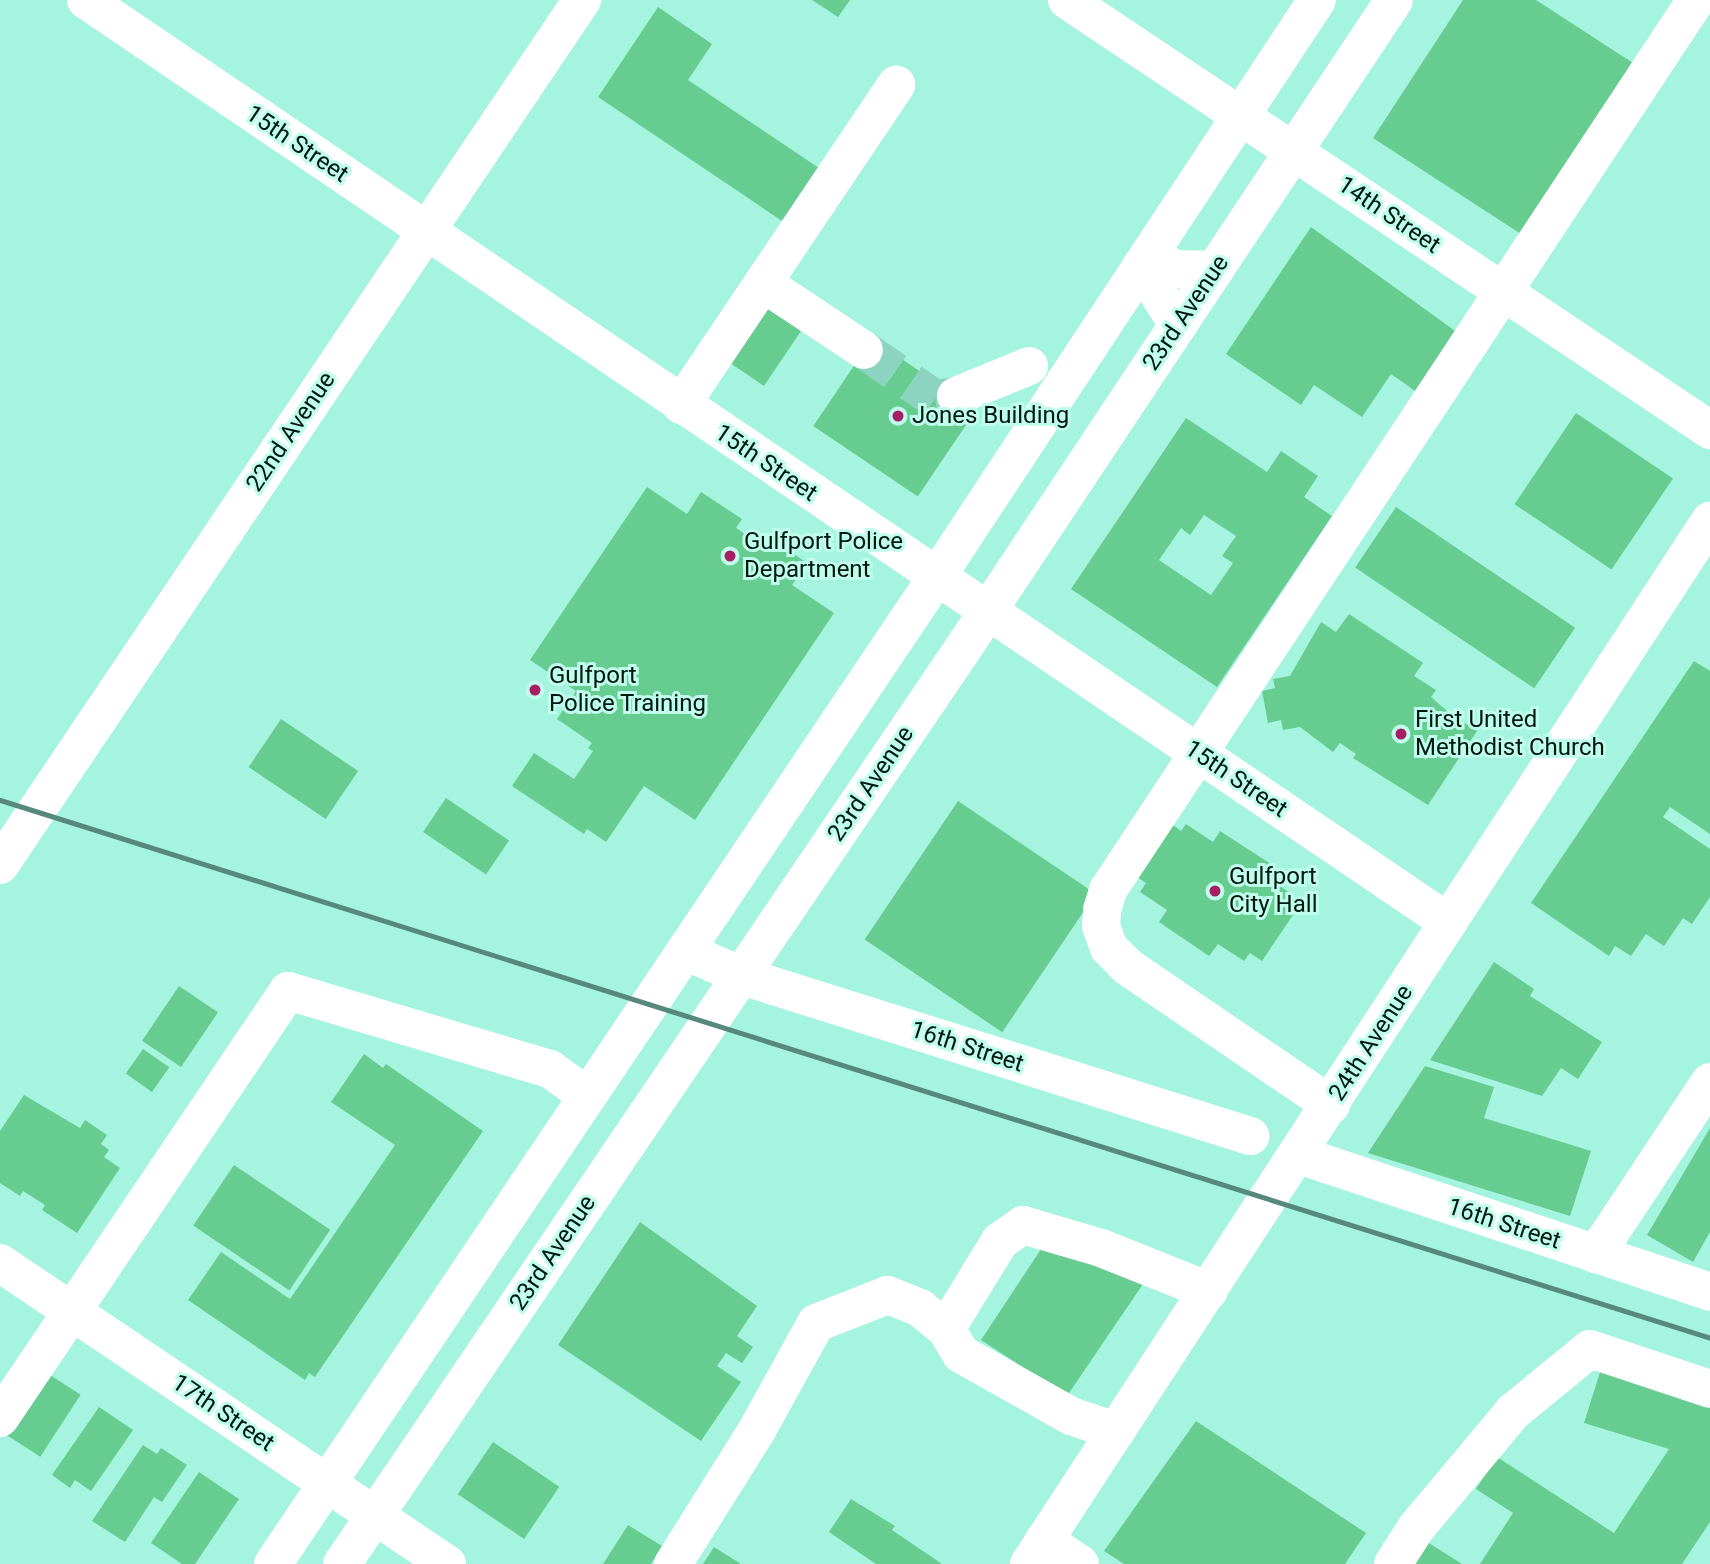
<!DOCTYPE html>
<style>
body{margin:0}
#map{position:relative;width:1710px;height:1564px;overflow:hidden;background:#a5f4df;font-family:Roboto,sans-serif}
div>[style]{position:absolute}
.building>*{inset:0;background:#67cc90;transform-origin:0 0}
.minor-tunnel>*{height:38px;margin-top:-19px;transform-origin:0;background:repeating-linear-gradient(90deg,#8cd3c0 0 38px,transparent 0 57px)}
.minor>*{height:38px;margin:-19px;padding:0 19px;transform-origin:19px;border-radius:19px;background:#fff}
.rail>*{height:5px;margin:-2.5px;padding:0 2.5px;transform-origin:2.5px;border-radius:2.5px;background:#56897c}
.dots>*{width:19px;height:19px;translate:-50% -50%;box-sizing:border-box;border:4px solid #c0feec;border-radius:50%}
span{translate:-50% -50%;white-space:nowrap;text-align:center;line-height:1.15;-webkit-text-stroke:6px #c0feec;paint-order:stroke}
.street-label{font-size:24px;color:#011712}
.poi-label{font-size:24px;color:#011712}
.left{translate:0 -50%;text-align:left}
</style>
<div id="map">
<div class="building">
<div style="clip-path:polygon(812px 0,850px 0,838px 17px)"></div>
<div style="clip-path:polygon(1463px 0,1536px 0,1633px 63px,1521px 234px,1373px 138px)"></div>
<div style="clip-path:polygon(658px 7px,712px 44px,688px 80px,819px 168px,782px 221px,598px 97px)"></div>
<div style="clip-path:polygon(1311px 227px,1458px 333px,1418px 393px,1391px 374px,1362px 417px,1314px 385px,1301px 405px,1226px 354px)"></div>
<div style="left:768px;top:303px;width:43px;height:71px;rotate:34deg"></div>
<div style="left:872px;top:339px;width:126px;height:105px;rotate:34deg"></div>
<div style="left:1576px;top:413px;width:117px;height:110px;rotate:34deg"></div>
<div style="clip-path:polygon(evenodd,1186px 418px,1267px 472px,1281px 451px,1318px 476px,1304px 497px,1332px 516px,1217px 687px,1071px 589px,1186px 418px,1204px 515px,1236px 536px,1222px 556px,1233px 563px,1211px 595px,1159px 560px,1181px 528px,1190px 535px,1204px 515px)"></div>
<div style="clip-path:polygon(647px 487px,687px 514px,701px 492px,742px 519px,736px 528px,763px 546px,769px 537px,807px 563px,792px 585px,834px 613px,695px 820px,644px 786px,606px 842px,587px 829px,584px 834px,512px 786px,534px 753px,574px 779px,593px 751px,588px 748px,592px 743px,557px 719px,576px 691px,530px 660px)"></div>
<div style="left:1396px;top:507px;width:216px;height:73px;rotate:34deg"></div>
<div style="clip-path:polygon(1349px 614px,1423px 663px,1414px 676px,1436px 690px,1431px 697px,1447px 711px,1477px 731px,1428px 805px,1353px 758px,1356px 754px,1340px 743px,1333px 752px,1300px 727px,1283px 730px,1281px 720px,1268px 723px,1262px 691px,1275px 688px,1273px 679px,1290px 676px,1321px 622px,1336px 632px)"></div>
<div style="clip-path:polygon(1694px 661px,1710px 671px,1710px 834px,1670px 807px,1663px 817px,1710px 849px,1710px 897px,1692px 924px,1683px 918px,1664px 946px,1646px 934px,1631px 956px,1615px 946px,1609px 956px,1531px 903px)"></div>
<div style="left:281px;top:719px;width:93px;height:58px;rotate:34deg"></div>
<div style="left:446px;top:798px;width:76px;height:41px;rotate:34deg"></div>
<div style="left:958px;top:801px;width:166px;height:167px;rotate:34deg"></div>
<div style="clip-path:polygon(1169px 822px,1181px 831px,1186px 824px,1213px 842px,1220px 831px,1271px 864px,1263px 875px,1290px 893px,1285px 901px,1297px 909px,1262px 961px,1250px 953px,1244px 961px,1218px 944px,1209px 956px,1159px 922px,1167px 910px,1140px 892px,1146px 883px,1134px 875px)"></div>
<div style="clip-path:polygon(1494px 962px,1534px 989px,1530px 996px,1602px 1042px,1578px 1079px,1561px 1068px,1542px 1096px,1430px 1060px)"></div>
<div style="left:179px;top:986px;width:47px;height:66px;rotate:34deg"></div>
<div style="left:143px;top:1049px;width:32px;height:30px;rotate:35deg"></div>
<div style="clip-path:polygon(364px 1054px,383px 1068px,386px 1064px,483px 1131px,315px 1377px,309px 1373px,305px 1380px,188px 1300px,221px 1252px,290px 1299px,395px 1145px,331px 1102px)"></div>
<div style="clip-path:polygon(1425px 1066px,1494px 1087px,1484px 1118px,1591px 1151px,1570px 1216px,1368px 1153px)"></div>
<div style="clip-path:polygon(24px 1095px,80px 1128px,85px 1120px,107px 1135px,101px 1144px,109px 1150px,104px 1157px,120px 1168px,77px 1233px,42px 1210px,45px 1205px,23px 1191px,20px 1196px,0 1183px,0 1131px)"></div>
<div style="clip-path:polygon(1710px 1128px,1710px 1232px,1693px 1262px,1647px 1235px)"></div>
<div style="left:234px;top:1165px;width:116px;height:73px;rotate:34deg"></div>
<div style="clip-path:polygon(640px 1222px,757px 1306px,737px 1336px,753px 1347px,742px 1363px,726px 1353px,717px 1366px,741px 1382px,701px 1441px,558px 1345px)"></div>
<div style="clip-path:polygon(1047px 1240px,1145px 1281px,1067px 1396px,981px 1340px)"></div>
<div style="clip-path:polygon(1601px 1369px,1710px 1403px,1710px 1522px,1682px 1564px,1480px 1564px,1513px 1513px,1476px 1489px,1497px 1457px,1614px 1533px,1669px 1449px,1584px 1423px)"></div>
<div style="left:47px;top:1373px;width:40px;height:74px;rotate:33deg"></div>
<div style="clip-path:polygon(99px 1407px,133px 1430px,91px 1491px,75px 1480px,70px 1488px,52px 1475px)"></div>
<div style="clip-path:polygon(1196px 1421px,1366px 1533px,1345px 1564px,1124px 1564px,1104px 1551px)"></div>
<div style="left:493px;top:1442px;width:80px;height:63px;rotate:34deg"></div>
<div style="clip-path:polygon(143px 1445px,157px 1454px,161px 1448px,187px 1465px,162px 1502px,154px 1497px,125px 1542px,92px 1521px)"></div>
<div style="clip-path:polygon(199px 1472px,239px 1499px,195px 1564px,182px 1564px,151px 1543px)"></div>
<div style="clip-path:polygon(851px 1499px,895px 1526px,892px 1530px,942px 1564px,876px 1564px,829px 1532px)"></div>
<div style="clip-path:polygon(628px 1525px,662px 1546px,651px 1564px,603px 1564px)"></div>
<div style="clip-path:polygon(1424px 1540px,1462px 1564px,1408px 1564px)"></div>
<div style="clip-path:polygon(714px 1547px,741px 1564px,703px 1564px)"></div>
</div>
<div class="minor-tunnel">
<div style="left:864px;top:350px;width:86px;rotate:34.6deg"></div>
<div style="left:935px;top:399px;width:21px;rotate:-8deg"></div>
</div>
<div class="minor">
<div style="left:86px;top:0;width:1645px;rotate:34.1deg"></div>
<div style="left:1067px;top:0;width:774px;rotate:33.77deg"></div>
<div style="left:1150px;top:253px;width:29px;rotate:34deg"></div>
<div style="left:1174px;top:269px;width:41px;rotate:1.4deg"></div>
<div style="left:1141px;top:266px;width:70px;rotate:57.9deg"></div>
<div style="left:763px;top:283px;width:121px;rotate:33.6deg"></div>
<div style="left:956px;top:396px;width:79px;rotate:-22.3deg"></div>
<div style="left:681px;top:405px;width:386px;rotate:-56.1deg"></div>
<div style="left:0;top:865px;width:1043px;rotate:-56.07deg"></div>
<div style="left:685px;top:951px;width:62px;rotate:23.7deg"></div>
<div style="left:742px;top:976px;width:533px;rotate:17.48deg"></div>
<div style="left:1331px;top:1105px;width:245px;rotate:-145.8deg"></div>
<div style="left:1128px;top:967px;width:27px;rotate:-135deg"></div>
<div style="left:1109px;top:948px;width:23px;rotate:-110deg"></div>
<div style="left:1101px;top:926px;width:16px;rotate:-86deg"></div>
<div style="left:1102px;top:910px;width:21px;rotate:-73deg"></div>
<div style="left:1108px;top:890px;width:1067px;rotate:-56.55deg"></div>
<div style="left:1299px;top:1155px;width:433px;rotate:18.4deg"></div>
<div style="left:1596px;top:1254px;width:206px;rotate:-56.5deg"></div>
<div style="left:0;top:1263px;width:539px;rotate:33.96deg"></div>
<div style="left:0;top:1418px;width:515px;rotate:-56deg"></div>
<div style="left:288px;top:991px;width:273px;rotate:16.6deg"></div>
<div style="left:550px;top:1069px;width:46px;rotate:36.1deg"></div>
<div style="left:1116px;top:1431px;width:47px;rotate:-161.6deg"></div>
<div style="left:1071px;top:1416px;width:126px;rotate:-150.6deg"></div>
<div style="left:961px;top:1354px;width:29px;rotate:-121deg"></div>
<div style="left:946px;top:1329px;width:103px;rotate:-58.5deg"></div>
<div style="left:1000px;top:1241px;width:28px;rotate:-35deg"></div>
<div style="left:1023px;top:1225px;width:81px;rotate:16.4deg"></div>
<div style="left:1101px;top:1248px;width:116px;rotate:21.7deg"></div>
<div style="left:1044px;top:1540px;width:43px;rotate:33.7deg"></div>
<div style="left:273px;top:1564px;width:1188px;rotate:-56.08deg"></div>
<div style="left:936px;top:578px;width:692px;rotate:-56.61deg"></div>
<div style="left:342px;top:1564px;width:1104px;rotate:-55.85deg"></div>
<div style="left:962px;top:650px;width:780px;rotate:-56.39deg"></div>
<div style="left:673px;top:1564px;width:158px;rotate:-57.9deg"></div>
<div style="left:757px;top:1430px;width:122px;rotate:-61.1deg"></div>
<div style="left:816px;top:1323px;width:77px;rotate:-21.3deg"></div>
<div style="left:888px;top:1295px;width:35px;rotate:22deg"></div>
<div style="left:920px;top:1308px;width:33px;rotate:39deg"></div>
<div style="left:1029px;top:1564px;width:1246px;rotate:-56.86deg"></div>
<div style="left:1393px;top:1564px;width:43px;rotate:-57.4deg"></div>
<div style="left:1416px;top:1528px;width:153px;rotate:-50.1deg"></div>
<div style="left:1514px;top:1411px;width:98px;rotate:-39.2deg"></div>
<div style="left:1590px;top:1349px;width:126px;rotate:18.4deg"></div>
</div>
<div class="rail">
<div style="left:0;top:800px;width:1793px;rotate:17.46deg"></div>
</div>
<div class="dots">
<div style="left:898px;top:416px;background:#a71e64"></div>
<div style="left:730px;top:556px;background:#a71e64"></div>
<div style="left:535px;top:690px;background:#a71e64"></div>
<div style="left:1401px;top:734px;background:#a71e64"></div>
<div style="left:1215px;top:891px;background:#a71e64"></div>
</div>
<div class="street-label">
<span style="left:297px;top:144px;rotate:34deg">15th Street</span>
<span style="left:1389px;top:215px;rotate:34deg">14th Street</span>
<span style="left:1186px;top:313px;rotate:-56deg">23rd Avenue</span>
<span style="left:291px;top:432px;rotate:-56deg">22nd Avenue</span>
<span style="left:766px;top:463px;rotate:34deg">15th Street</span>
<span style="left:1236px;top:779px;rotate:34deg">15th Street</span>
<span style="left:871px;top:784px;rotate:-56deg">23rd Avenue</span>
<span style="left:1371px;top:1043px;rotate:-57deg">24th Avenue</span>
<span style="left:967px;top:1047px;rotate:18deg">16th Street</span>
<span style="left:1504px;top:1224px;rotate:18deg">16th Street</span>
<span style="left:553px;top:1253px;rotate:-56deg">23rd Avenue</span>
<span style="left:223px;top:1413px;rotate:34deg">17th Street</span>
</div>
<div class="poi-label">
<span class="left" style="left:912px;top:416px">Jones Building</span>
<span class="left" style="left:744px;top:556px">Gulfport Police<br>Department</span>
<span class="left" style="left:549px;top:690px">Gulfport<br>Police Training</span>
<span class="left" style="left:1415px;top:734px">First United<br>Methodist Church</span>
<span class="left" style="left:1229px;top:891px">Gulfport<br>City Hall</span>
</div>
</div>
